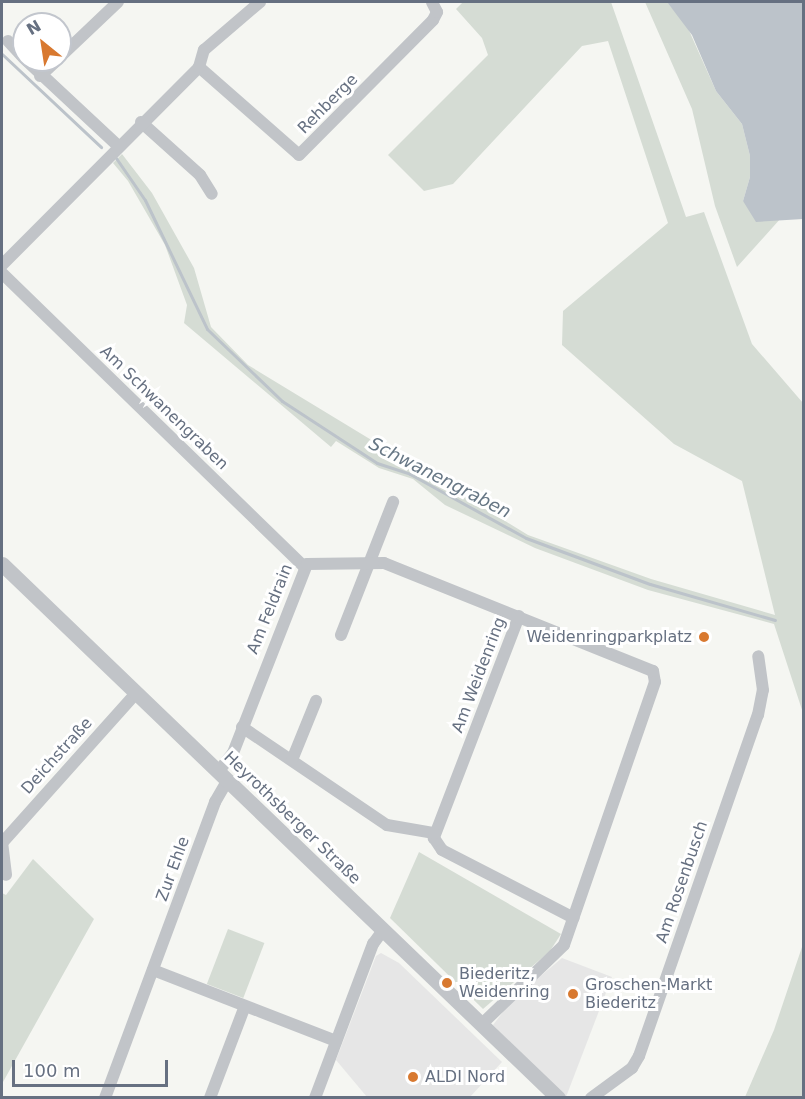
<!DOCTYPE html>
<meta charset="utf-8">
<style>
body{margin:0}
#map{position:relative;width:805px;height:1099px;overflow:hidden;background:#f5f6f2;font-family:"DejaVu Sans",sans-serif}
div>[style]{position:absolute}
.built>*{inset:0;background:#e6e6e6}
.green>*{inset:0;background:#d5dcd4;transform-origin:0 0}
.water>*{inset:0;background:#bcc3ca}
.stream>*{height:3px;margin:-1.5px;padding:0 1.5px;transform-origin:1.5px;border-radius:1.5px;background:#bcc3ca}
.minor>*{height:12px;margin:-6px;padding:0 6px;transform-origin:6px;border-radius:6px;background:#c1c4c8}
.tertiary>*{height:15px;margin:-7.5px;padding:0 7.5px;transform-origin:7.5px;border-radius:7.5px;background:#c1c4c8}
.dots>*{width:16px;height:16px;translate:-50% -50%;box-sizing:border-box;border:3px solid #fff;border-radius:50%}
span{translate:-50% -50%;white-space:nowrap;text-align:center;line-height:1.15;-webkit-text-stroke:6px #fff;paint-order:stroke}
.street-label{font-size:16px;color:#667081}
.poi-label{font-size:16px;color:#667081}
.right{translate:-100% -50%;text-align:right}
.left{translate:0 -50%;text-align:left}
.water-label{font-size:18px;color:#677785;font-style:italic}
.frame{position:absolute;inset:0;border:3px solid #667081;pointer-events:none}
.north{position:absolute;left:12px;top:12px;width:60px;height:60px;box-sizing:border-box;background:#fff;border:2px solid #c2c6cd;border-radius:50%;rotate:330deg;font-size:16px;font-weight:700;line-height:24px;text-align:center;color:#667081}
.north::after{content:'';display:block;margin:auto;width:21px;height:27px;background:#d87930;clip-path:polygon(50% 0,100% 100%,50% 72%,0 100%)}
.scale{position:absolute;left:12px;top:1060px;width:156px;height:27px;box-sizing:border-box;border:3px solid #667081;border-top:0;padding-left:8px;font-size:18px;line-height:21px;white-space:nowrap;color:#667081;-webkit-text-stroke:4px #fff;paint-order:stroke}
</style>
<div id="map">
<div class="built">
<div style="clip-path:polygon(381px 953px,399px 963px,502px 1062px,470px 1097px,367px 1097px,336px 1060px,376px 956px)"></div>
<div style="clip-path:polygon(562px 958px,612px 977px,566px 1097px,493px 1025px,512px 1000px)"></div>
</div>
<div class="green">
<div style="clip-path:polygon(463px 2px,611px 2px,686px 217px,704px 212px,752px 344px,803px 403px,803px 713px,774px 624px,648px 590px,535px 548px,445px 505px,413px 479px,379px 468px,336px 441px,331px 447px,184px 323px,187px 305px,165px 245px,128px 181px,113px 163px,122px 154px,152px 193px,194px 268px,211px 327px,248px 365px,528px 535px,651px 579px,775px 615px,742px 481px,674px 444px,562px 345px,563px 311px,668px 223px,608px 41px,582px 46px,453px 184px,424px 191px,388px 155px,488px 55px,482px 38px,456px 9px)"></div>
<div style="clip-path:polygon(645px 2px,667px 2px,687px 26px,716px 91px,742px 124px,750px 156px,750px 177px,743px 201px,781px 218px,737px 267px,715px 206px,692px 109px)"></div>
<div style="clip-path:polygon(419px 852px,561px 934px,550px 951px,483px 1009px,390px 918px)"></div>
<div style="clip-path:polygon(33px 859px,94px 919px,3px 1082px,2px 893px,6px 895px)"></div>
<div style="left:228px;top:929px;width:39px;height:59px;rotate:21deg"></div>
<div style="clip-path:polygon(803px 944px,803px 1097px,745px 1097px,774px 1030px)"></div>
</div>
<div class="water">
<div style="clip-path:polygon(667px 2px,803px 2px,803px 219px,756px 222px,743px 201px,750px 177px,750px 156px,742px 124px,716px 91px,692px 35px)"></div>
</div>
<div class="stream">
<div style="left:2px;top:54px;width:136px;rotate:43.2deg"></div>
<div style="left:116px;top:158px;width:51px;rotate:55.4deg"></div>
<div style="left:145px;top:200px;width:143px;rotate:64.3deg"></div>
<div style="left:207px;top:329px;width:104px;rotate:43.8deg"></div>
<div style="left:282px;top:401px;width:113px;rotate:33.1deg"></div>
<div style="left:377px;top:463px;width:35px;rotate:18deg"></div>
<div style="left:410px;top:474px;width:132px;rotate:28.9deg"></div>
<div style="left:526px;top:538px;width:132px;rotate:20.4deg"></div>
<div style="left:650px;top:584px;width:130px;rotate:16.1deg"></div>
</div>
<div class="minor">
<div style="left:8px;top:41px;width:23px;rotate:47deg"></div>
<div style="left:60px;top:57px;width:80px;rotate:-43.5deg"></div>
<div style="left:26px;top:60px;width:125px;rotate:43deg"></div>
<div style="left:199px;top:67px;width:133px;rotate:41.3deg"></div>
<div style="left:299px;top:155px;width:190px;rotate:-45.2deg"></div>
<div style="left:433px;top:20px;width:9px;rotate:-63deg"></div>
<div style="left:437px;top:12px;width:11px;rotate:-117deg"></div>
<div style="left:40px;top:76px;width:23px;rotate:-43deg"></div>
<div style="left:141px;top:122px;width:79px;rotate:41.9deg"></div>
<div style="left:200px;top:175px;width:22px;rotate:58deg"></div>
<div style="left:2px;top:265px;width:279px;rotate:-45.1deg"></div>
<div style="left:199px;top:67px;width:18px;rotate:-74deg"></div>
<div style="left:204px;top:50px;width:74px;rotate:-40.6deg"></div>
<div style="left:2px;top:273px;width:420px;rotate:44.2deg"></div>
<div style="left:519px;top:616px;width:238px;rotate:111deg"></div>
<div style="left:434px;top:838px;width:14px;rotate:56deg"></div>
<div style="left:442px;top:850px;width:148px;rotate:27.3deg"></div>
<div style="left:341px;top:635px;width:143px;rotate:-68.6deg"></div>
<div style="left:242px;top:727px;width:175px;rotate:34.1deg"></div>
<div style="left:387px;top:825px;width:48px;rotate:9.7deg"></div>
<div style="left:292px;top:760px;width:64px;rotate:-67.9deg"></div>
<div style="left:218px;top:772px;width:24px;rotate:-52deg"></div>
<div style="left:233px;top:753px;width:203px;rotate:-68.6deg"></div>
<div style="left:307px;top:564px;width:77px;rotate:-0.7deg"></div>
<div style="left:384px;top:563px;width:290px;rotate:21.9deg"></div>
<div style="left:653px;top:671px;width:11px;rotate:80deg"></div>
<div style="left:655px;top:682px;width:278px;rotate:109.1deg"></div>
<div style="left:564px;top:945px;width:115px;rotate:136.1deg"></div>
<div style="left:2px;top:842px;width:33px;rotate:83deg"></div>
<div style="left:2px;top:843px;width:201px;rotate:-48.2deg"></div>
<div style="left:153px;top:970px;width:196px;rotate:21.2deg"></div>
<div style="left:105px;top:1098px;width:316px;rotate:-69.6deg"></div>
<div style="left:215px;top:802px;width:24px;rotate:-60deg"></div>
<div style="left:210px;top:1098px;width:98px;rotate:-69.2deg"></div>
<div style="left:315px;top:1098px;width:165px;rotate:-69.4deg"></div>
<div style="left:373px;top:944px;width:17px;rotate:-54deg"></div>
<div style="left:591px;top:1098px;width:51px;rotate:-36.2deg"></div>
<div style="left:632px;top:1068px;width:14px;rotate:-60deg"></div>
<div style="left:639px;top:1056px;width:361px;rotate:-70.8deg"></div>
<div style="left:758px;top:715px;width:25px;rotate:-79deg"></div>
<div style="left:763px;top:690px;width:34px;rotate:-98deg"></div>
</div>
<div class="tertiary">
<div style="left:2px;top:564px;width:771px;rotate:43.84deg"></div>
</div>
<div class="dots">
<div style="left:704px;top:637px;background:#d87930"></div>
<div style="left:447px;top:983px;background:#d87930"></div>
<div style="left:573px;top:994px;background:#d87930"></div>
<div style="left:413px;top:1077px;background:#d87930"></div>
</div>
<div class="street-label">
<span style="left:328px;top:104px;rotate:-45deg">Rehberge</span>
<span style="left:164px;top:408px;rotate:44deg">Am Schwanengraben</span>
<span style="left:270px;top:609px;rotate:-68deg">Am Feldrain</span>
<span style="left:479px;top:675px;rotate:-69deg">Am Weidenring</span>
<span style="left:57px;top:756px;rotate:-48deg">Deichstraße</span>
<span style="left:292px;top:818px;rotate:44deg">Heyrothsberger Straße</span>
<span style="left:173px;top:869px;rotate:-70deg">Zur Ehle</span>
<span style="left:682px;top:882px;rotate:-71deg">Am Rosenbusch</span>
</div>
<div class="poi-label">
<span class="right" style="left:692px;top:637px">Weidenringparkplatz</span>
<span class="left" style="left:459px;top:983px">Biederitz,<br>Weidenring</span>
<span class="left" style="left:585px;top:994px">Groschen-Markt<br>Biederitz</span>
<span class="left" style="left:425px;top:1077px">ALDI Nord</span>
</div>
<div class="water-label">
<span style="left:440px;top:478px;rotate:27deg">Schwanengraben</span>
</div>
<div class="frame"></div>
<div class="north">N</div>
<div class="scale">100 m</div>
</div>
